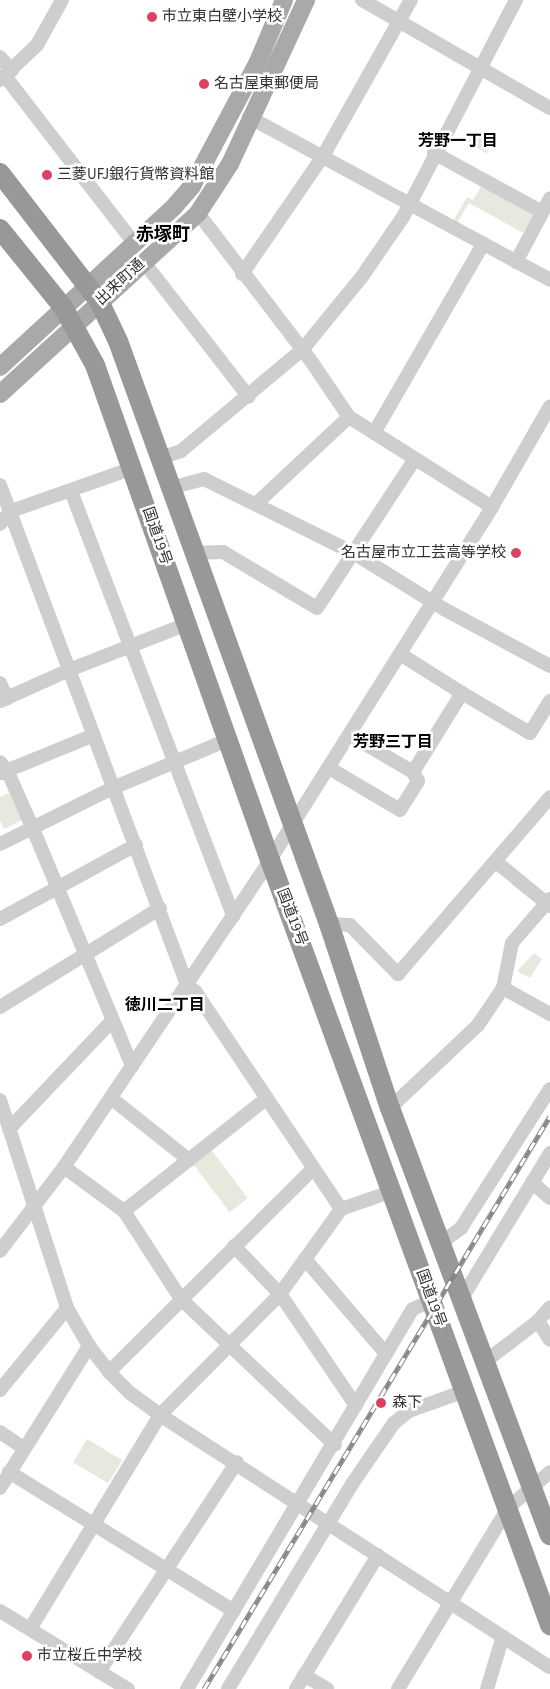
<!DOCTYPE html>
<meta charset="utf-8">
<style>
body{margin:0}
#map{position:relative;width:550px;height:1689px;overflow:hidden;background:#fff;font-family:"Source Sans 3","Noto Sans JP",sans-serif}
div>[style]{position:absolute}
.green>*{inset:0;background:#e6eade;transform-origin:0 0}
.minor>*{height:14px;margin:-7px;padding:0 7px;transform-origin:7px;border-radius:7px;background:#cecece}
.major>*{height:18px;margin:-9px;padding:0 9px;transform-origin:9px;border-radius:9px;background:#a9a9a9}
.highway>*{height:20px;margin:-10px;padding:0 10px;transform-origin:10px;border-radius:10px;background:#989898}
.rail>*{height:5px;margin-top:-2.5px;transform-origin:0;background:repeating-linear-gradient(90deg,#fff 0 9px,#868686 0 18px);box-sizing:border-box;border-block:1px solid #868686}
.dots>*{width:14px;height:14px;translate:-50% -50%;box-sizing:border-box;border:2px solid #fff;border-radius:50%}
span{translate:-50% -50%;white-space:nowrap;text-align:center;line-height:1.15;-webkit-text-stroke:5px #fff;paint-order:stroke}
.poi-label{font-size:15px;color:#313131}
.left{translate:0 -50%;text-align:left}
.right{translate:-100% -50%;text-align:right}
.street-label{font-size:15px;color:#313131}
.neighbourhood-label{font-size:16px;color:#000;font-weight:700}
.quarter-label{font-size:18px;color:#000;font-weight:700}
</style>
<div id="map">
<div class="green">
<div style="left:475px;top:130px;width:22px;height:14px;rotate:32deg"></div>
<div style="clip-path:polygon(482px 185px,534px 214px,523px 233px,469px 203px,457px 223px,453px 221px,467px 197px,473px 200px)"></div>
<div style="clip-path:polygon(9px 793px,22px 820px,4px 829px,0 820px,0 797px)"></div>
<div style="clip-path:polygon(534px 953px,542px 959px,530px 978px,517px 971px)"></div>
<div style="left:210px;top:1148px;width:63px;height:23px;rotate:53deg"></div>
<div style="left:87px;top:1439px;width:41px;height:27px;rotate:31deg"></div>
</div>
<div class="minor">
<div style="left:362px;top:0;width:217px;rotate:29.9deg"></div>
<div style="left:0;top:57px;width:18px;rotate:49deg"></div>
<div style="left:5px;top:76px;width:211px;rotate:52.3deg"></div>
<div style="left:0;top:80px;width:51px;rotate:-43.4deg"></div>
<div style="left:37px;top:45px;width:51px;rotate:-60.9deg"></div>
<div style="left:249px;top:117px;width:342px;rotate:28.4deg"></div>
<div style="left:434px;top:153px;width:123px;rotate:28.6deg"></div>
<div style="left:198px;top:213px;width:183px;rotate:52.6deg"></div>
<div style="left:309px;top:358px;width:71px;rotate:55.9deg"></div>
<div style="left:349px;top:417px;width:169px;rotate:32.2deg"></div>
<div style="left:143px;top:261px;width:172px;rotate:52.1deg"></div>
<div style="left:516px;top:262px;width:72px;rotate:-62deg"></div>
<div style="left:242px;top:274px;width:143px;rotate:-55.5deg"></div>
<div style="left:323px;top:156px;width:179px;rotate:-60.6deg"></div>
<div style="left:374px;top:433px;width:218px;rotate:-60deg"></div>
<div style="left:160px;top:458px;width:22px;rotate:-18deg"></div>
<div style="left:181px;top:451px;width:158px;rotate:-39.9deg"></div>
<div style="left:302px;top:350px;width:93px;rotate:-50.7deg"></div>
<div style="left:361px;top:278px;width:74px;rotate:-55.5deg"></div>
<div style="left:403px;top:217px;width:245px;rotate:-62.5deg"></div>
<div style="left:0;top:485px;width:534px;rotate:69.49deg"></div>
<div style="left:187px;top:985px;width:10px;rotate:37deg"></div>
<div style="left:195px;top:991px;width:262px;rotate:56.2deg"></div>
<div style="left:170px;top:488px;width:35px;rotate:-15deg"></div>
<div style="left:204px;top:479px;width:165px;rotate:26.3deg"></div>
<div style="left:352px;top:552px;width:108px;rotate:31.8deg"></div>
<div style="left:444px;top:609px;width:120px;rotate:28.3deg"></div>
<div style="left:71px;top:491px;width:455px;rotate:69.1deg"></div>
<div style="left:256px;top:504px;width:127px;rotate:-43.1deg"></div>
<div style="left:0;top:524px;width:17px;rotate:-50deg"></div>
<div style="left:11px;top:511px;width:129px;rotate:-19.4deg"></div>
<div style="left:194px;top:553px;width:29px;rotate:-2deg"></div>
<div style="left:223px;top:552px;width:109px;rotate:30.8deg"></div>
<div style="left:317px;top:608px;width:178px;rotate:-56.7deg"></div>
<div style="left:400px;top:654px;width:73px;rotate:32.2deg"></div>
<div style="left:462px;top:693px;width:93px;rotate:121.8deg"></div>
<div style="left:0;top:683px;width:17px;rotate:65deg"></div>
<div style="left:462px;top:693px;width:79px;rotate:30.5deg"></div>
<div style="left:530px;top:733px;width:38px;rotate:-58deg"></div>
<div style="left:0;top:701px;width:76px;rotate:-24.2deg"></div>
<div style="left:69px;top:670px;width:127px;rotate:-21.3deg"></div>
<div style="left:0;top:762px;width:11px;rotate:49deg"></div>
<div style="left:7px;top:770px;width:64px;rotate:66.2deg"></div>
<div style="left:33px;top:829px;width:257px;rotate:67.3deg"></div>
<div style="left:329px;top:768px;width:82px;rotate:30.6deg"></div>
<div style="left:400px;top:810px;width:34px;rotate:-58deg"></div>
<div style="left:418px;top:781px;width:10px;rotate:-119deg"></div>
<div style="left:413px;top:772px;width:73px;rotate:-149.6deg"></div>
<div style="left:1px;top:773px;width:100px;rotate:-22.2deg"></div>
<div style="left:0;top:844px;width:128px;rotate:-26.4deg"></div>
<div style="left:115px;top:787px;width:125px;rotate:-22.7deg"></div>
<div style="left:495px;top:861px;width:71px;rotate:39.3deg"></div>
<div style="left:0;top:919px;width:155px;rotate:-28.6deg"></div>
<div style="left:329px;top:924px;width:21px;rotate:3deg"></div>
<div style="left:350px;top:925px;width:69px;rotate:45.6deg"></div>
<div style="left:398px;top:974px;width:233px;rotate:-49.3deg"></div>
<div style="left:503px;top:988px;width:54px;rotate:29deg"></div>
<div style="left:0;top:1007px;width:188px;rotate:-31.7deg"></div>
<div style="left:111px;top:1098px;width:100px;rotate:38.5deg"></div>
<div style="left:0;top:1100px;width:219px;rotate:72.1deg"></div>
<div style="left:67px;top:1308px;width:44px;rotate:59.9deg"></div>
<div style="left:89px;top:1346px;width:33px;rotate:52deg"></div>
<div style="left:109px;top:1372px;width:30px;rotate:45deg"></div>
<div style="left:130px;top:1393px;width:37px;rotate:36deg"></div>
<div style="left:160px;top:1415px;width:464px;rotate:32.9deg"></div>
<div style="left:390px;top:1108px;width:121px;rotate:-43.3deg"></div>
<div style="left:478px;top:1025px;width:45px;rotate:-56deg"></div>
<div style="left:503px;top:988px;width:46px;rotate:-78.7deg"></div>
<div style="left:512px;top:943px;width:58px;rotate:-49.2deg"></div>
<div style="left:9px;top:1129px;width:149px;rotate:-46.4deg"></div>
<div style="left:64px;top:1167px;width:74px;rotate:36.3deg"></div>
<div style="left:124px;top:1211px;width:105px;rotate:57.1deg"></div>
<div style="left:181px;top:1299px;width:212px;rotate:43.5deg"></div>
<div style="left:532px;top:1182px;width:24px;rotate:42deg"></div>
<div style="left:124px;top:1211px;width:182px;rotate:-38.3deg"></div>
<div style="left:442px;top:1242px;width:24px;rotate:-36deg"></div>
<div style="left:461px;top:1228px;width:165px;rotate:-57.4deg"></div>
<div style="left:234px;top:1246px;width:66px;rotate:46.2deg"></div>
<div style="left:280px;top:1294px;width:135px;rotate:55.8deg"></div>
<div style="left:0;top:1251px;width:106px;rotate:-52.7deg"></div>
<div style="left:64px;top:1167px;width:370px;rotate:-56.1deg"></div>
<div style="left:270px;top:860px;width:417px;rotate:-57.8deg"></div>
<div style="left:492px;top:507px;width:116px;rotate:-60.1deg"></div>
<div style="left:305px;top:1259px;width:125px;rotate:49.5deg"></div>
<div style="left:462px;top:1298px;width:170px;rotate:-58.7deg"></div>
<div style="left:538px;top:1321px;width:22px;rotate:58deg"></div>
<div style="left:486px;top:1361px;width:66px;rotate:-37.6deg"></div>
<div style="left:538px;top:1321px;width:18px;rotate:-49deg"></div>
<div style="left:109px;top:1372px;width:288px;rotate:-44.9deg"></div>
<div style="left:0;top:1390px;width:106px;rotate:-50.7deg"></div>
<div style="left:0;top:1432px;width:29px;rotate:34deg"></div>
<div style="left:9px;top:1472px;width:264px;rotate:31.7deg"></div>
<div style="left:0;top:1488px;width:168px;rotate:-57.9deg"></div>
<div style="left:0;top:1611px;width:150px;rotate:31.4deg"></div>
<div style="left:30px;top:1629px;width:250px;rotate:-58.7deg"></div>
<div style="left:160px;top:1415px;width:170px;rotate:-45.2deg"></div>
<div style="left:280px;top:1294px;width:105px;rotate:-54.3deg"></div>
<div style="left:341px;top:1209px;width:55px;rotate:-19.1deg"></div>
<div style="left:99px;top:1672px;width:251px;rotate:-56.7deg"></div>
<div style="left:304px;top:1675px;width:27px;rotate:31deg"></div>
<div style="left:187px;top:1689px;width:442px;rotate:-59.3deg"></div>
<div style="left:413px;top:1309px;width:21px;rotate:-25deg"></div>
<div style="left:228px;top:1689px;width:240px;rotate:-58.8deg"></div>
<div style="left:352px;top:1484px;width:74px;rotate:-55.5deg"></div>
<div style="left:394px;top:1423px;width:19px;rotate:-39deg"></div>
<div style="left:409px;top:1411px;width:59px;rotate:-19.7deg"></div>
<div style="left:296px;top:1689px;width:157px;rotate:-58.5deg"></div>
<div style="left:398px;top:1689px;width:212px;rotate:-58.7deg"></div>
<div style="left:508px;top:1508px;width:55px;rotate:-40.6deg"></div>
<div style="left:487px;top:1689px;width:55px;rotate:-73.2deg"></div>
</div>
<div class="major">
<div style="left:0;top:367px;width:235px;rotate:-42.6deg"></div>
<div style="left:173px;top:208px;width:29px;rotate:-49deg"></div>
<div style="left:192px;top:186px;width:138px;rotate:-62deg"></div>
<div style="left:257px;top:64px;width:69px;rotate:-67.1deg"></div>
<div style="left:0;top:394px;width:268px;rotate:-42.4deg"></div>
<div style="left:198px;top:213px;width:59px;rotate:-56.9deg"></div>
<div style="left:230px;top:164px;width:181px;rotate:-65.1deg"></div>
</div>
<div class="highway">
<div style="left:0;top:173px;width:162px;rotate:52.3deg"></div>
<div style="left:99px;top:301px;width:44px;rotate:64.6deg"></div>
<div style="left:118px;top:341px;width:620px;rotate:70.1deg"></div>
<div style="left:329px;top:924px;width:194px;rotate:71.7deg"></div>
<div style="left:390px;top:1108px;width:456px;rotate:69.5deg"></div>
<div style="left:0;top:229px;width:100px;rotate:51.1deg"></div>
<div style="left:63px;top:307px;width:66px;rotate:61.1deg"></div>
<div style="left:95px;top:365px;width:525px;rotate:70.53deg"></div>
<div style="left:270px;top:860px;width:815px;rotate:69.9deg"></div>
</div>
<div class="rail">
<div style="left:204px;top:1689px;width:669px;rotate:-58.87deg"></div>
</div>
<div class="dots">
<div style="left:152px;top:17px;background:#da4262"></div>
<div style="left:204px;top:84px;background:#da4262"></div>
<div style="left:47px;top:175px;background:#da4262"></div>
<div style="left:516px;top:553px;background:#da4262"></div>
<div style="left:381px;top:1403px;background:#da4262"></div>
<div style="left:27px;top:1656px;background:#da4262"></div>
</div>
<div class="poi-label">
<span class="left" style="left:162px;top:17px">市立東白壁小学校</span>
<span class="left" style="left:214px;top:84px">名古屋東郵便局</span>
<span class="left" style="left:57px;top:175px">三菱UFJ銀行貨幣資料館</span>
<span class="right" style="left:506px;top:553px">名古屋市立工芸高等学校</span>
<span class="left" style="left:392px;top:1403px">森下</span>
<span class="left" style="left:37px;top:1656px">市立桜丘中学校</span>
</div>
<div class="street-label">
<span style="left:120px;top:282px;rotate:-43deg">出来町通</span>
<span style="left:157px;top:536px;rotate:71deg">国道19号</span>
<span style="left:292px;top:917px;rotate:69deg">国道19号</span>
<span style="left:431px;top:1298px;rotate:70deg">国道19号</span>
</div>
<div class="neighbourhood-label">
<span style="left:458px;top:141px">芳野一丁目</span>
<span style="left:393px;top:742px">芳野三丁目</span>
<span style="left:165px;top:1005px">徳川二丁目</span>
</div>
<div class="quarter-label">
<span style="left:163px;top:235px">赤塚町</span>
</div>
</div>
